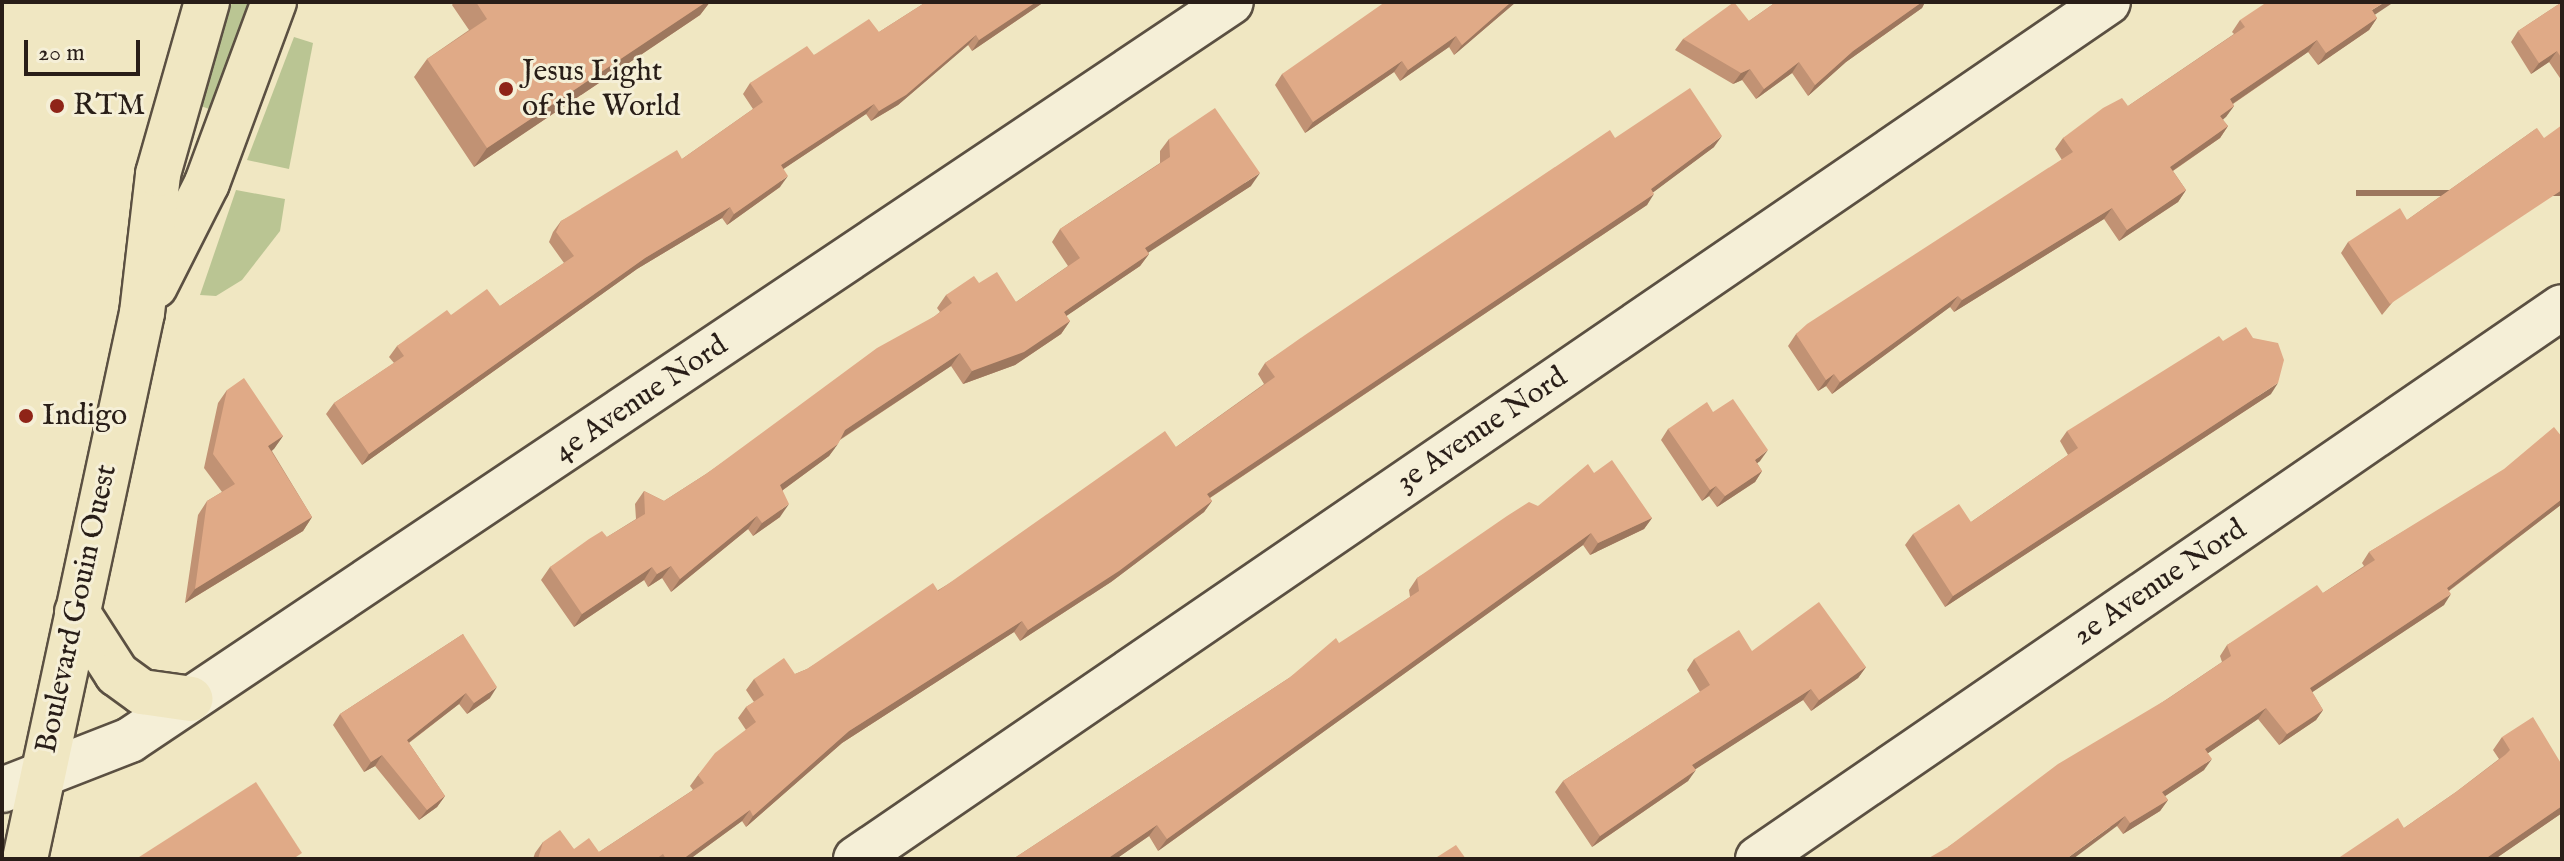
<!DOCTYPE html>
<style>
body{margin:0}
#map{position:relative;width:2564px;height:861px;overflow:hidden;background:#f0e7c2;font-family:"IM FELL English",serif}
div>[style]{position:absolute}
.green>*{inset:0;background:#bac593}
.roads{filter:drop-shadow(2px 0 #5b5042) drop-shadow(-2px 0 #5b5042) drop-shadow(0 2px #5b5042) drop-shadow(0 -2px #5b5042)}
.minor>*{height:44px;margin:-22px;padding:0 22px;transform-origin:22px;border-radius:22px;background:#f5efd7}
.major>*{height:44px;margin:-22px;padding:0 22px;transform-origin:22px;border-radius:22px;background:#f0e7c2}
.wall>*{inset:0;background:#c19274}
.shaded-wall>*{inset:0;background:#9d775e;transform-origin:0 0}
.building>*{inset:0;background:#e0aa87}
.dots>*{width:22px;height:22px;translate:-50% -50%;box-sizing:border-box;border:4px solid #f5efd7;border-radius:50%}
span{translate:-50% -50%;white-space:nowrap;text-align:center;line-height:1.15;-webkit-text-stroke:6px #f5efd7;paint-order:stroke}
.poi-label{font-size:30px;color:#291e18}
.left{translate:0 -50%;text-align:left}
.street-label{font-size:30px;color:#291e18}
.frame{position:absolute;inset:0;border:4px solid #291e18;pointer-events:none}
.scale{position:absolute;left:24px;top:40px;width:116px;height:36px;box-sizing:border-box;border:4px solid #291e18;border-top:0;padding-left:10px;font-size:24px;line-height:28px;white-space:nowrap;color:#291e18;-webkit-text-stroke:6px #f5efd7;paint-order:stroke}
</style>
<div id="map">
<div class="green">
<div style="clip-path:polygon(232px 2px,249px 2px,209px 109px,201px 106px)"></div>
<div style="clip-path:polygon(294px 37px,313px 43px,289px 169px,247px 160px)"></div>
<div style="clip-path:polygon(236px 190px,285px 199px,280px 231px,242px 280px,216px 296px,200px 295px)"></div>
</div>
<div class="roads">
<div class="minor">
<div style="left:2px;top:790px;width:137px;rotate:-21.3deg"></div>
<div style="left:130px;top:740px;width:1325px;rotate:-33.83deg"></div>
<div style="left:856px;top:859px;width:1517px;rotate:-34.39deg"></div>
<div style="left:1758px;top:859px;width:975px;rotate:-34.47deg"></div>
</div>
<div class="major">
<div style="left:155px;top:286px;width:115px;rotate:-63.2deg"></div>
<div style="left:207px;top:183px;width:193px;rotate:-69.7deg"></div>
<div style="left:77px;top:612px;width:74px;rotate:57.2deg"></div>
<div style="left:117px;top:674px;width:31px;rotate:36deg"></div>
<div style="left:142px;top:692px;width:49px;rotate:8.1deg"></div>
<div style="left:25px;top:859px;width:558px;rotate:-77.91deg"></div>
<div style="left:142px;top:313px;width:140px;rotate:-83.4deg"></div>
<div style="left:158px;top:174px;width:179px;rotate:-74.1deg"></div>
</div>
</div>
<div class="wall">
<div style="clip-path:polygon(454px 2px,710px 2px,700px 15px,474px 167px,414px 77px,427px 59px,469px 30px,452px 5px)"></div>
<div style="clip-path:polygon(926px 2px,1044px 2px,972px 51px,968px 45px,898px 105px,871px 121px,866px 114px,783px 169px,780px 187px,727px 225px,722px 218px,637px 269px,362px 465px,326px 414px,334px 403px,394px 363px,389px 357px,397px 346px,451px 315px,500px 306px,564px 263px,549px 242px,553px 232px,561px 221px,682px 159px,753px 109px,743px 94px,750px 83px,814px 55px,879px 32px)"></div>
<div style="clip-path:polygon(1516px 2px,1454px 55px,1449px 47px,1400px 81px,1394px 72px,1305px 133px,1275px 85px,1282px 74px)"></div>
<div style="clip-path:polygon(1776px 2px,1925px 2px,1922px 8px,1846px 62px,1808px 96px,1792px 73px,1756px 99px,1742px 80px,1733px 84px,1675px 50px,1683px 39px,1749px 21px)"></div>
<div style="clip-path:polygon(2562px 2px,2562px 81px,2549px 62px,2531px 74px,2511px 42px,2518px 31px)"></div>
<div style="clip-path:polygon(2375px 15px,2377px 18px,2369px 30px,2318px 65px,2308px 52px,2233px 104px,2234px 106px,2223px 120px,2228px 126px,2220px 138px,2173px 171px,2186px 190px,2178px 202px,2119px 241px,2104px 219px,1954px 312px,1950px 307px,1832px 394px,1826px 386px,1818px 391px,1788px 346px,1796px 334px,2062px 160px,2055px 149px,2063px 138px,2128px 106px,2234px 34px,2232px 32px,2240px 20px)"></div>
<div style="clip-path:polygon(2537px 128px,2382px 315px,2341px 253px,2348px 242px,2407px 220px)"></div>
<div style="clip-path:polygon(1615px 138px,1714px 147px,1653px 192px,1647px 205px,1210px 498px,1212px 501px,1204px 512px,1111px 582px,1020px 641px,1014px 632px,842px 743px,746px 827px,742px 821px,690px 859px,533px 859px,535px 853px,543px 842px,574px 849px,599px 852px,693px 790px,690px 786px,698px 775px,746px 730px,738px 718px,746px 707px,754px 702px,746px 690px,754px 679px,795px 674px,807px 669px,1176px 447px,1264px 384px,1258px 374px,1265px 363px)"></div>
<div style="clip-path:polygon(1169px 139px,1251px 186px,1148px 252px,1149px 254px,1140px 266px,1066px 316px,1070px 321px,1061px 334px,1015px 365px,963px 384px,951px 366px,840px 440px,829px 456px,783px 490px,780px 517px,753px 536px,748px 529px,671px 592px,662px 578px,648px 587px,644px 580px,574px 627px,541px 580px,550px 567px,607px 537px,636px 519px,635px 504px,644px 491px,664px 501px,706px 474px,935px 316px,940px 312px,937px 308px,946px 295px,979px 283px,1016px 302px,1068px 266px,1052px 242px,1060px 229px,1160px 163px,1160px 151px)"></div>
<div style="clip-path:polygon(227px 390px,283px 436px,272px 451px,312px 517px,303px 531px,185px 603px,198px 515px,207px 501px,222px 492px,204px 468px,218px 403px)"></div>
<div style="clip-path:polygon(2271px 394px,1945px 607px,1905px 545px,1913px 534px,1971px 522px,2068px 455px,2060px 441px,2067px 431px)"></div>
<div style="clip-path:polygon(1713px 412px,1760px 461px,1757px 463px,1762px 471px,1755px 482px,1717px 507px,1709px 496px,1702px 501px,1661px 440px,1668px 429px)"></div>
<div style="clip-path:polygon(2562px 437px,2562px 504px,2449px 591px,2444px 605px,2312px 692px,2323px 710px,2316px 720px,2279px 745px,2258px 719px,2208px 753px,2204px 770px,2165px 796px,2168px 800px,2160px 811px,2123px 834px,2117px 826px,1948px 847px,2222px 662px,2220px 656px,2227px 645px,2323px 593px,2364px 566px,2362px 563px,2369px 552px)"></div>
<div style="clip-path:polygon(1594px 473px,1652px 518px,1644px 529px,1590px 555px,1583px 545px,1158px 851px,1149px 836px,1116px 859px,1013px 859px,1289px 678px,1410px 597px,1409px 590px,1417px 578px)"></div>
<div style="clip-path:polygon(463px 634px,490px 698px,467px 714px,459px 704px,409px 743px,445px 796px,437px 807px,419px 820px,375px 766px,364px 772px,333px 725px,340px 714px)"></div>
<div style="clip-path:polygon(1752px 651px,1866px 667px,1858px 678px,1811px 711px,1803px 700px,1695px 769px,1688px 781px,1592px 847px,1555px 792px,1563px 781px,1700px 692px,1687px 670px,1694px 659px)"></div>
<div style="clip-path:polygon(2502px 737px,2562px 765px,2562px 813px,2495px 859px,2337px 859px,2404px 828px,2456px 792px,2499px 759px,2493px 750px)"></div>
</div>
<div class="shaded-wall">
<div style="clip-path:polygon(706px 2px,710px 2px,700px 15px,474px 167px,487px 148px)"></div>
<div style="clip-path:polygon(1036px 2px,1044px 2px,972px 51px,979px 40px)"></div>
<div style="clip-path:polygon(1511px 2px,1516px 2px,1454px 55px,1462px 45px)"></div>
<div style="clip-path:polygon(1922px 2px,1925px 2px,1922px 8px,1846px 62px,1808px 96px,1815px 85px,1853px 51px)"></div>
<div style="clip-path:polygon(2385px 2px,2394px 2px,2364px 22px,2372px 10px)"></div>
<div style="clip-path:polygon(2377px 18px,2369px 30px,2318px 65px,2326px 53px)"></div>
<div style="clip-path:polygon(976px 35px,968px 45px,898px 105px,871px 121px,879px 111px)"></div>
<div style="clip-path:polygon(1456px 36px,1449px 47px,1400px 81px,1408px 70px)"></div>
<div style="clip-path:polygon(2317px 40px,2308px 52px,2222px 111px,2230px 99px)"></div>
<div style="clip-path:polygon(2557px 51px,2549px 62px,2531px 74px,2539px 63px)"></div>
<div style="clip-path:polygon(1402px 61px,1394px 72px,1305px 133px,1313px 122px)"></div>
<div style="clip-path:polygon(1799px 62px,1792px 73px,1756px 99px,1764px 89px)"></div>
<div style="clip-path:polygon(1750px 69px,1742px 80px,1733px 84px,1741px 73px)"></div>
<div style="clip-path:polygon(874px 104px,866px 114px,773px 176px,781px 165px)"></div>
<div style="clip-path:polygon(2234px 106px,2226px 117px,2212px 127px,2220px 116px)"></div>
<div style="clip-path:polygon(2228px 126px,2220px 138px,2162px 178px,2170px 167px)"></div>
<div style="clip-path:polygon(1722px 136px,1714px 147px,1643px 200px,1651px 189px)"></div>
<div style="clip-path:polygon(1260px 173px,1251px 186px,1137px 260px,1145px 248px)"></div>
<div style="clip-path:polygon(788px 176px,780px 187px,727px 225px,734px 214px)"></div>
<div style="clip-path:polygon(2186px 190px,2178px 202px,2119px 241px,2127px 230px)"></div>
<div style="left:2562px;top:190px;width:6px;height:206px;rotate:90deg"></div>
<div style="clip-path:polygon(1654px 194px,1647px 205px,1199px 505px,1207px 494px)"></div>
<div style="clip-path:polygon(730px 207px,722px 218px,637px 269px,362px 465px,369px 454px,645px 258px)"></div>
<div style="clip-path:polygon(2112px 208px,2104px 219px,1954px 312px,1962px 300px)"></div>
<div style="clip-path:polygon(1149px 254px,1140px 266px,1062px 319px,1064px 312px,1071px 307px)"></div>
<div style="clip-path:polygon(1958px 296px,1950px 307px,1832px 394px,1840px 382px)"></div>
<div style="clip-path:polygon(1070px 321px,1061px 334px,1015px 365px,963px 384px,972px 371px)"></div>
<div style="clip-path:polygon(960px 353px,951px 366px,836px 442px,845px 430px)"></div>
<div style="clip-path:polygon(1834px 374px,1826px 386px,1818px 391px,1826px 380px)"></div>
<div style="clip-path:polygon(2278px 383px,2271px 394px,1945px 607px,1953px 596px)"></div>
<div style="clip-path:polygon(283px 436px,274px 449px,259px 459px,268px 446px)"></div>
<div style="clip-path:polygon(838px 444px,829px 456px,772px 498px,780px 485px)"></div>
<div style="clip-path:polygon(1768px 450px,1760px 461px,1747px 471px,1755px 460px)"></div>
<div style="clip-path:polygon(1762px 471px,1755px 482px,1717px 507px,1725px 496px)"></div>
<div style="clip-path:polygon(1716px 486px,1709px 496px,1702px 501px,1710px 490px)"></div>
<div style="clip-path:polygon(2562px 499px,2562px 504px,2439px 598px,2447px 588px)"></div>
<div style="clip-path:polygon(1212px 501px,1204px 512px,1111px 582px,1020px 641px,1028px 630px)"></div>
<div style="clip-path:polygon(789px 504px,780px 517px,753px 536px,762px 523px)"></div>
<div style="clip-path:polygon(757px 516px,748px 529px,671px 592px,680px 579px)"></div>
<div style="clip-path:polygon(312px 517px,303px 531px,185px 603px,195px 589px)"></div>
<div style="clip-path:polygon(1652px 518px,1644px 529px,1590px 555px,1598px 543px)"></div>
<div style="clip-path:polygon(1591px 533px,1583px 545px,1158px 851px,1167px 839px)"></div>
<div style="clip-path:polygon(671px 566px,662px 578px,648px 587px,657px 574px)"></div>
<div style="clip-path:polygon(652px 567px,644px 580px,574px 627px,582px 614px)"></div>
<div style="clip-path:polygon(2451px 594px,2444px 605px,2302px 699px,2310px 688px)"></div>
<div style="clip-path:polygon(1022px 621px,1014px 632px,842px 743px,746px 827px,753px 816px,849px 731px)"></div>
<div style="clip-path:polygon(1866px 667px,1858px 678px,1811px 711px,1819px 700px)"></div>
<div style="clip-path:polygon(497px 687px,490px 698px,467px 714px,474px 703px)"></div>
<div style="clip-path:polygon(1811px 689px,1803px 700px,1685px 776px,1692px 765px)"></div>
<div style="clip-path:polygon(466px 693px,459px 704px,399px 750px,407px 740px)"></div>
<div style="clip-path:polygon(2266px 708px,2258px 719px,2198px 760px,2205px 749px)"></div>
<div style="clip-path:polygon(2323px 710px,2316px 720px,2279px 745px,2287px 734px)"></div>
<div style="clip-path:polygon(382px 755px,375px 766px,364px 772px,371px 762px)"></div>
<div style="clip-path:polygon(2212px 759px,2204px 770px,2155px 803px,2162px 792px)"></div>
<div style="clip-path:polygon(1696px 770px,1688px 781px,1592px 847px,1600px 836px)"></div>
<div style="clip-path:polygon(445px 796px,437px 807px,419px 820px,427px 810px)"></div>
<div style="clip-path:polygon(2168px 800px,2160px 811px,2123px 834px,2130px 823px)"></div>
<div style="clip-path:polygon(2562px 806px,2562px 813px,2495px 859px,2485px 859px)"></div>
<div style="clip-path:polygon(750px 810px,742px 821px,690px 859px,683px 859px)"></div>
<div style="clip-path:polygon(2125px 816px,2117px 826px,2073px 859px,2066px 859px)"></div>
<div style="clip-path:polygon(1157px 825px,1149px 836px,1116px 859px,1107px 859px)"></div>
</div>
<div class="building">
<div style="clip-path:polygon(476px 2px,706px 2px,487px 148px,427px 59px,487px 19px)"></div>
<div style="clip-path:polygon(926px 2px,1036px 2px,979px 40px,976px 35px,906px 95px,879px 111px,874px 104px,781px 165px,788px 176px,734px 214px,730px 207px,645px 258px,369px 454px,334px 403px,404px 356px,397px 346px,447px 310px,451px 315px,487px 289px,500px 306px,574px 256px,556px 232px,561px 221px,677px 150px,682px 159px,763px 102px,750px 83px,807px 46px,814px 55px,869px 19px,879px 32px)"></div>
<div style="clip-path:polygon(1385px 2px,1511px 2px,1462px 45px,1456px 36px,1408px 70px,1402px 61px,1313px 122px,1282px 74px)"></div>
<div style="clip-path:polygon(1734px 2px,1749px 21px,1776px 2px,1922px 2px,1853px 51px,1815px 85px,1799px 62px,1764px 89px,1750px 69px,1741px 73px,1683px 39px)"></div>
<div style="clip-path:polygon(2267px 2px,2385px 2px,2372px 10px,2377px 18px,2326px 53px,2317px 40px,2230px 99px,2234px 106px,2220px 116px,2228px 126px,2170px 167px,2186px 190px,2127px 230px,2112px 208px,1962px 300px,1958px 296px,1840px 382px,1834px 374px,1826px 380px,1796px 334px,1807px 324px,2073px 152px,2063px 138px,2103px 108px,2122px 98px,2128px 106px,2245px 27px,2240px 20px)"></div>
<div style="clip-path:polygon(2562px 2px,2562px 59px,2557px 51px,2539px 63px,2518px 31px)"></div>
<div style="clip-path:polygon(1690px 88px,1722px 136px,1651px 189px,1654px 194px,1207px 494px,1212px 501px,1119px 571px,1028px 630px,1022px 621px,849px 731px,753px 816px,750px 810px,683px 859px,666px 859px,663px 854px,656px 859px,538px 859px,543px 842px,560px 830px,574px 849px,589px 838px,599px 852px,704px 783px,698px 775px,715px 753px,756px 722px,746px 707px,764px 695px,754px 679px,784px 658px,795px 674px,807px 669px,933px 583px,938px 591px,1165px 431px,1176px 447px,1275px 377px,1265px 363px,1305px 335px,1610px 130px,1615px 138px)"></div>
<div style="clip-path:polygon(1215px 108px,1260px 173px,1145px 248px,1149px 254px,1071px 307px,1064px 312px,1070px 321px,1024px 352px,972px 371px,960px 353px,845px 430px,838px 444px,780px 485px,789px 504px,762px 523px,757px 516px,680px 579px,671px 566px,657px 574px,652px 567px,582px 614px,550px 567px,589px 539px,602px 531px,607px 537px,645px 514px,644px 491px,664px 501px,706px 474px,877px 348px,935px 316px,952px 303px,946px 295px,974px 276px,979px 283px,997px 272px,1016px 302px,1080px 258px,1060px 229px,1170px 157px,1169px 139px)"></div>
<div style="clip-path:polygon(2562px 125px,2562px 190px,2390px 304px,2348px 242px,2400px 208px,2407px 220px,2537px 128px,2544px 138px)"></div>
<div style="clip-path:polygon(2246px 327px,2253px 338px,2278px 343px,2284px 360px,2278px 383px,1953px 596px,1913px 534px,1959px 504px,1971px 522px,2078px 448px,2067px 431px,2219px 336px,2223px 341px)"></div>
<div style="clip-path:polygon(244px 378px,283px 436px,268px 446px,312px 517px,195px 589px,207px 501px,235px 484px,213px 454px,227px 390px)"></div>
<div style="clip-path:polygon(1733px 399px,1768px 450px,1755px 460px,1762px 471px,1725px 496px,1716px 486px,1710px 490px,1668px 429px,1707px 402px,1713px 412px)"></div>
<div style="clip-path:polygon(2554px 427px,2562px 437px,2562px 499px,2447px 588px,2451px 594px,2310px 688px,2323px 710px,2287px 734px,2266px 708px,2205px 749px,2212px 759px,2162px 792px,2168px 800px,2130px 823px,2125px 816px,2066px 859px,1927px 859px,1948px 847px,2058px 764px,2169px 698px,2231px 656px,2227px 645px,2317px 585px,2323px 593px,2375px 560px,2369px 552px,2504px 469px)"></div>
<div style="clip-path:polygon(1612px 460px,1652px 518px,1598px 543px,1591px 533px,1167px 839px,1157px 825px,1107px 859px,1013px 859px,1289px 678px,1336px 638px,1339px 643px,1419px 591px,1417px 578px,1507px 516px,1529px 502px,1538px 506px,1588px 464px,1594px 473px)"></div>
<div style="clip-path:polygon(1819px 602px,1866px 667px,1819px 700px,1811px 689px,1692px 765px,1696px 770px,1600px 836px,1563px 781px,1710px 685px,1694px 659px,1739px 630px,1752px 651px)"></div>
<div style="clip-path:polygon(463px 634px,497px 687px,474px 703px,466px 693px,407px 740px,445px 796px,427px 810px,382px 755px,371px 762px,340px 714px)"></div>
<div style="clip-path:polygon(2533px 717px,2562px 765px,2562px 806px,2485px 859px,2337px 859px,2398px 818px,2404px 828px,2456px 792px,2505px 755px,2510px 750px,2502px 737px)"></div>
<div style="clip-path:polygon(256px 782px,302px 853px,293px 859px,136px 859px)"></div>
<div style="clip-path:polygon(1456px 845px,1466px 859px,1434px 859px)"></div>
</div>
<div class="dots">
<div style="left:506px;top:89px;background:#8f2418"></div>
<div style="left:57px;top:106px;background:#8f2418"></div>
<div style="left:26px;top:416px;background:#8f2418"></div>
</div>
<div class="poi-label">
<span class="left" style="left:522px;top:89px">Jesus Light<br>of the World</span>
<span class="left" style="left:73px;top:106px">RTM</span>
<span class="left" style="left:42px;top:416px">Indigo</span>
</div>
<div class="street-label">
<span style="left:641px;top:399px;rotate:-34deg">4e Avenue Nord</span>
<span style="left:1482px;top:430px;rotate:-34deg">3e Avenue Nord</span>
<span style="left:2160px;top:583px;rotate:-34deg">2e Avenue Nord</span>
<span style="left:77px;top:609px;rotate:-78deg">Boulevard Gouin Ouest</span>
</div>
<div class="frame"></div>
<div class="scale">20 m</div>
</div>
